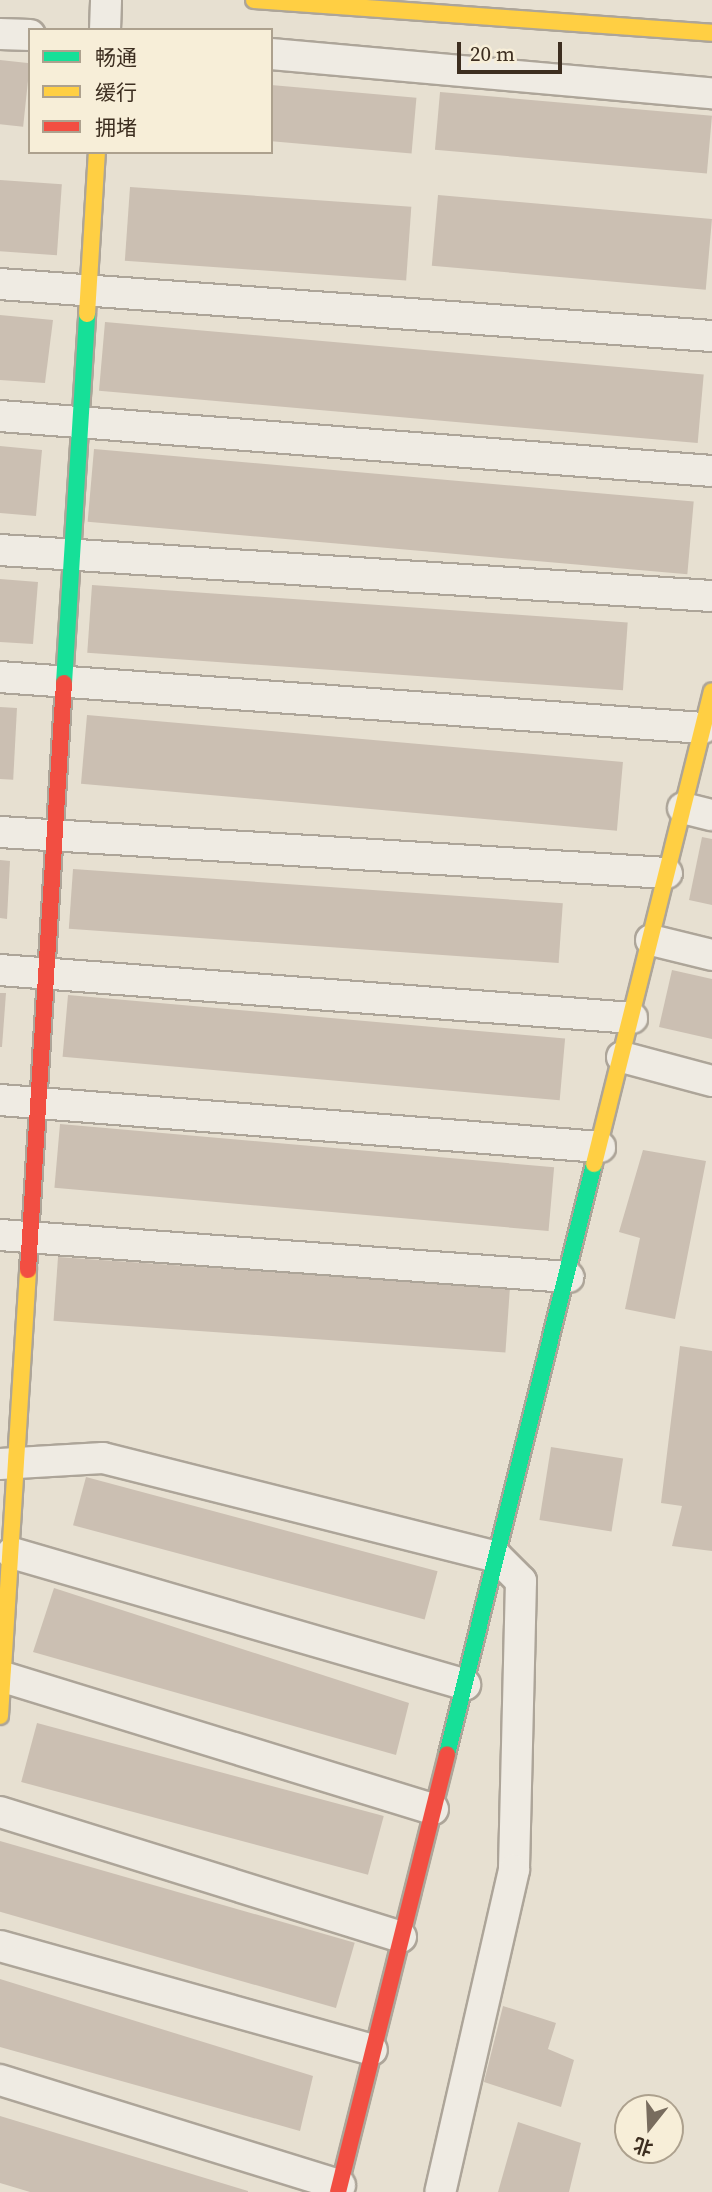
<!DOCTYPE html>
<meta charset="utf-8">
<style>
body{margin:0}
#map{position:relative;width:712px;height:2192px;overflow:hidden;background:#e7e0d1;font-family:"Source Serif 4","Noto Sans SC",serif}
div>[style]{position:absolute}
.building>*{inset:0;background:#cbbfb2;transform-origin:0 0}
.roads{filter:drop-shadow(2px 0 #ada599) drop-shadow(-2px 0 #ada599) drop-shadow(0 2px #ada599) drop-shadow(0 -2px #ada599)}
.street>*{height:30px;margin:-15px;padding:0 15px;transform-origin:15px;border-radius:15px;background:#efebe3}
.fast>*{height:16px;margin:-8px;padding:0 8px;transform-origin:8px;border-radius:8px;background:#16e098}
.slow>*{height:16px;margin:-8px;padding:0 8px;transform-origin:8px;border-radius:8px;background:#ffcf43}
.jam>*{height:16px;margin:-8px;padding:0 8px;transform-origin:8px;border-radius:8px;background:#f24e42}
span{translate:-50% -50%;white-space:nowrap;text-align:center;line-height:1.15;-webkit-text-stroke:6px #f7eed8;paint-order:stroke}
.legend{position:absolute;left:28px;top:28px;width:245px;height:126px;box-sizing:border-box;background:#f7eed8;border:2px solid #ada18e;margin:0;padding:9px 12px;list-style:none;font-size:21px;color:#3d2e20}
.legend li{display:flex;align-items:center;gap:14px;height:35px}
.legend b{width:35px;border:2px solid #ada18e}
.north{position:absolute;left:614px;top:2094px;width:70px;height:70px;box-sizing:border-box;background:#f7eed8;border:2px solid #ada18e;border-radius:50%;rotate:198deg;font-size:19px;font-weight:700;line-height:28px;text-align:center;color:#3d2e20}
.north::after{content:'';display:block;margin:auto;width:24px;height:32px;background:#786c5e;clip-path:polygon(50% 0,100% 100%,50% 72%,0 100%)}
.scale{position:absolute;left:457px;top:42px;width:105px;height:32px;box-sizing:border-box;border:4px solid #3d2e20;border-top:0;padding-left:9px;font-size:21px;line-height:24px;white-space:nowrap;color:#3d2e20;-webkit-text-stroke:5px #f7eed8;paint-order:stroke}
</style>
<div id="map">
<div class="building">
<div style="left:0;top:60px;width:30px;height:64px;rotate:6deg"></div>
<div style="left:271px;top:85px;width:146px;height:56px;rotate:5deg"></div>
<div style="left:440px;top:92px;width:273px;height:58px;rotate:5deg"></div>
<div style="left:0;top:180px;width:62px;height:71px;rotate:4deg"></div>
<div style="left:130px;top:187px;width:282px;height:74px;rotate:4deg"></div>
<div style="left:438px;top:195px;width:275px;height:71px;rotate:5deg"></div>
<div style="clip-path:polygon(0 315px,53px 320px,45px 383px,0 380px)"></div>
<div style="left:105px;top:322px;width:601px;height:69px;rotate:5deg"></div>
<div style="clip-path:polygon(0 446px,42px 450px,36px 516px,0 513px)"></div>
<div style="left:94px;top:449px;width:602px;height:73px;rotate:5deg"></div>
<div style="clip-path:polygon(0 579px,38px 582px,33px 644px,0 642px)"></div>
<div style="left:92px;top:585px;width:537px;height:68px;rotate:4deg"></div>
<div style="left:0;top:707px;width:17px;height:72px;rotate:3deg"></div>
<div style="left:87px;top:715px;width:538px;height:69px;rotate:5deg"></div>
<div style="clip-path:polygon(702px 837px,712px 839px,712px 905px,689px 900px)"></div>
<div style="clip-path:polygon(0 860px,10px 861px,7px 919px,0 918px)"></div>
<div style="left:73px;top:869px;width:491px;height:60px;rotate:4deg"></div>
<div style="clip-path:polygon(672px 970px,712px 979px,712px 1039px,659px 1027px)"></div>
<div style="clip-path:polygon(0 993px,6px 993px,2px 1047px,0 1047px)"></div>
<div style="left:68px;top:995px;width:499px;height:62px;rotate:5deg"></div>
<div style="left:60px;top:1124px;width:496px;height:64px;rotate:5deg"></div>
<div style="clip-path:polygon(643px 1150px,706px 1161px,675px 1319px,625px 1309px,640px 1238px,619px 1232px)"></div>
<div style="left:58px;top:1257px;width:453px;height:64px;rotate:4deg"></div>
<div style="clip-path:polygon(680px 1346px,712px 1351px,712px 1551px,672px 1546px,682px 1506px,661px 1503px)"></div>
<div style="left:551px;top:1447px;width:73px;height:74px;rotate:9deg"></div>
<div style="left:86px;top:1477px;width:364px;height:50px;rotate:15deg"></div>
<div style="clip-path:polygon(54px 1588px,409px 1703px,396px 1755px,33px 1652px)"></div>
<div style="left:37px;top:1723px;width:359px;height:61px;rotate:15deg"></div>
<div style="left:0;top:1841px;width:369px;height:68px;rotate:16deg"></div>
<div style="clip-path:polygon(0 1979px,313px 2076px,300px 2131px,0 2047px)"></div>
<div style="clip-path:polygon(503px 2006px,556px 2023px,548px 2049px,574px 2060px,561px 2107px,484px 2082px)"></div>
<div style="clip-path:polygon(0 2116px,248px 2191px,248px 2192px,30px 2192px,0 2183px)"></div>
<div style="clip-path:polygon(518px 2122px,581px 2143px,569px 2192px,498px 2192px)"></div>
</div>
<div class="roads">
<div class="street">
<div style="left:105px;top:30px;width:30px;rotate:-88deg"></div>
<div style="left:0;top:34px;width:30px;rotate:2deg"></div>
<div style="left:271px;top:54px;width:443px;rotate:5.1deg"></div>
<div style="left:0;top:284px;width:714px;rotate:4.18deg"></div>
<div style="left:0;top:416px;width:714px;rotate:4.42deg"></div>
<div style="left:0;top:550px;width:713px;rotate:3.7deg"></div>
<div style="left:0;top:677px;width:705px;rotate:4.15deg"></div>
<div style="left:683px;top:808px;width:30px;rotate:14deg"></div>
<div style="left:0;top:832px;width:668px;rotate:3.52deg"></div>
<div style="left:651px;top:940px;width:63px;rotate:13.8deg"></div>
<div style="left:0;top:970px;width:634px;rotate:4.34deg"></div>
<div style="left:622px;top:1057px;width:93px;rotate:14.9deg"></div>
<div style="left:0;top:1100px;width:602px;rotate:4.48deg"></div>
<div style="left:0;top:1235px;width:570px;rotate:4.23deg"></div>
<div style="left:0;top:1464px;width:103px;rotate:-3.3deg"></div>
<div style="left:103px;top:1458px;width:406px;rotate:14.1deg"></div>
<div style="left:497px;top:1557px;width:34px;rotate:45deg"></div>
<div style="left:521px;top:1581px;width:289px;rotate:91.4deg"></div>
<div style="left:514px;top:1870px;width:330px;rotate:102.9deg"></div>
<div style="left:12px;top:1553px;width:472px;rotate:16.2deg"></div>
<div style="left:0;top:1676px;width:453px;rotate:17.1deg"></div>
<div style="left:0;top:1812px;width:420px;rotate:17.3deg"></div>
<div style="left:0;top:1946px;width:386px;rotate:15.6deg"></div>
<div style="left:0;top:2080px;width:356px;rotate:17.2deg"></div>
</div>
<div class="fast">
<div style="left:64px;top:683px;width:370px;rotate:-86.4deg"></div>
<div style="left:447px;top:1754px;width:608px;rotate:-76.01deg"></div>
</div>
<div class="slow">
<div style="left:254px;top:0;width:459px;rotate:4.1deg"></div>
<div style="left:87px;top:314px;width:162px;rotate:-86.5deg"></div>
<div style="left:594px;top:1164px;width:487px;rotate:-76deg"></div>
<div style="left:0;top:1716px;width:447px;rotate:-86.4deg"></div>
</div>
<div class="jam">
<div style="left:28px;top:1270px;width:588px;rotate:-86.49deg"></div>
<div style="left:338px;top:2192px;width:451px;rotate:-76deg"></div>
</div>
</div>
<ul class="legend">
<li><b style="height:9px;background:#16e098"></b>畅通</li>
<li><b style="height:9px;background:#ffcf43"></b>缓行</li>
<li><b style="height:9px;background:#f24e42"></b>拥堵</li>
</ul>
<div class="north">北</div>
<div class="scale">20 m</div>
</div>
